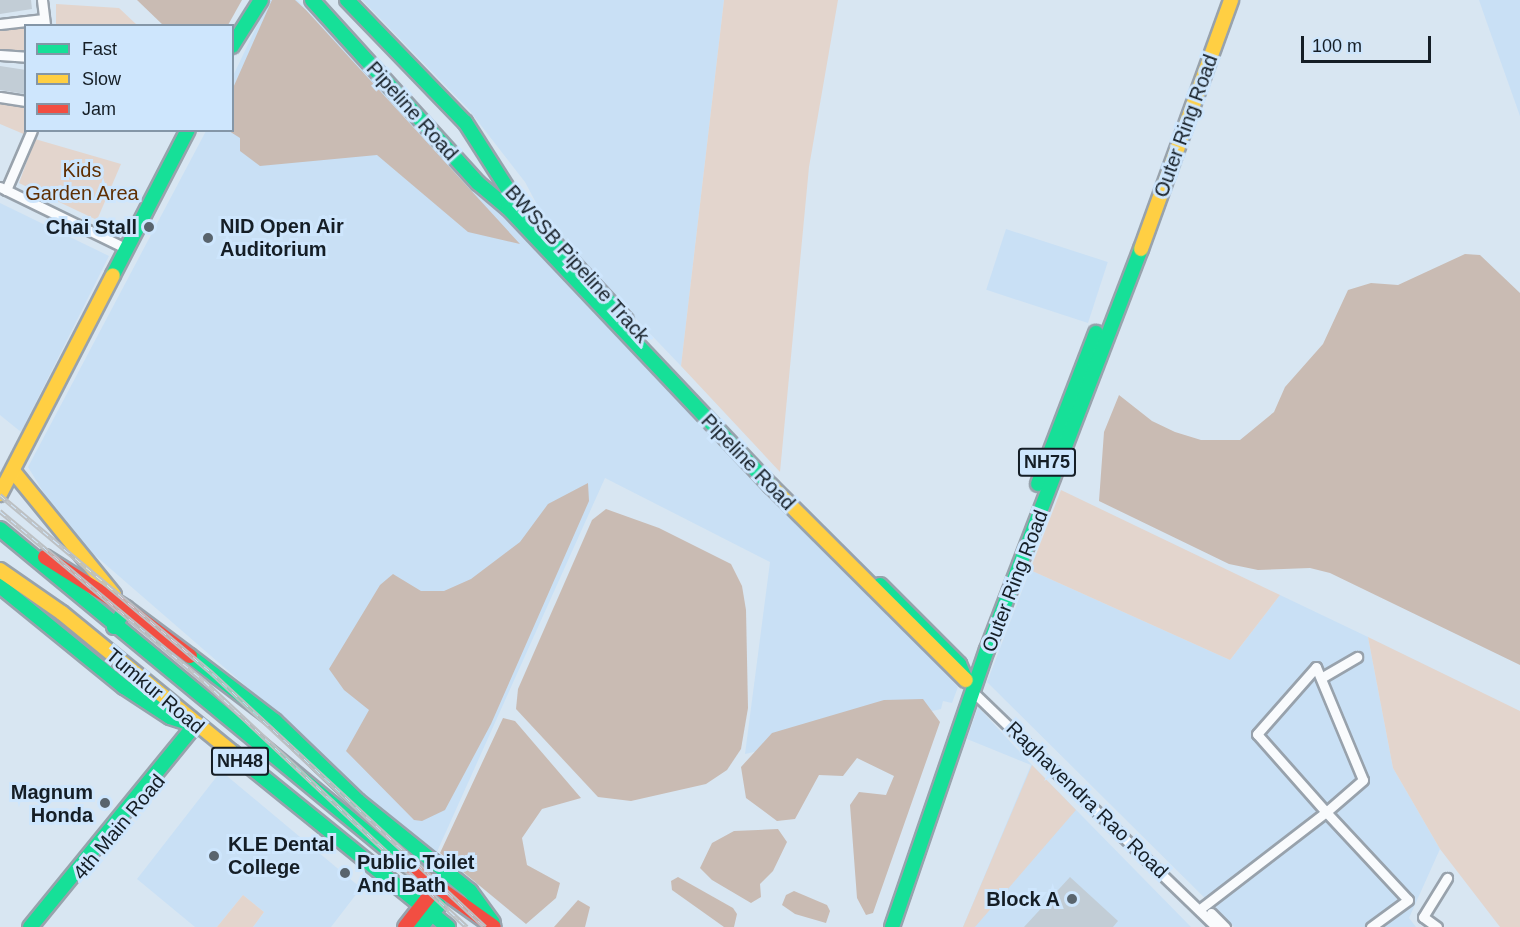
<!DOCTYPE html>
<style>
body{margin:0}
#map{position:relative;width:1520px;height:927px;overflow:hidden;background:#d8e6f2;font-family:Helvetica,sans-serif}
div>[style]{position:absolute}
.built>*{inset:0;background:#c9e0f5;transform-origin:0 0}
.green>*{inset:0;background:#e3d5cd}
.forest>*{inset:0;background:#c9bbb3}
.building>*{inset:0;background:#c2cdd6}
.roads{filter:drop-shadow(2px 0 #98a2ac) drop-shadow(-2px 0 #98a2ac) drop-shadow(0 2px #98a2ac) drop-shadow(0 -2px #98a2ac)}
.street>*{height:9px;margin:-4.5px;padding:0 4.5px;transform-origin:4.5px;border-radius:4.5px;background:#f9fbfd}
.fast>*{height:14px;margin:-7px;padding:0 7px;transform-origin:7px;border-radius:7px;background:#16e098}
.slow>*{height:14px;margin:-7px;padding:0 7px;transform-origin:7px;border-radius:7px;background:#ffcf43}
.jam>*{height:14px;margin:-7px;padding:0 7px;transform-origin:7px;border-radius:7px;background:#f24e42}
.rail>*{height:4.5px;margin-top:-2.25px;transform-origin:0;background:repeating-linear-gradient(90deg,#cee6fd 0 7px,#bcc0c3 0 14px);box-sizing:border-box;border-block:2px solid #bcc0c3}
.dots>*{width:16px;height:16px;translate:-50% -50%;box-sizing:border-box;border:3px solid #cee6fd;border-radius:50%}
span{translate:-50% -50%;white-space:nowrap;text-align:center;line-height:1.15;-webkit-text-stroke:6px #cee6fd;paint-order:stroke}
.shield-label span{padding:2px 4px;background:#cee6fd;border:2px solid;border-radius:4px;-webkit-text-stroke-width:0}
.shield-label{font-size:18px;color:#151e26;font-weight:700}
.street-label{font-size:20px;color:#151e26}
.park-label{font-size:20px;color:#5f2f03}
.poi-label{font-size:20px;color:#151e26;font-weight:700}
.left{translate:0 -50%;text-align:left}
.right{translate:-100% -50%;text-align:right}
.legend{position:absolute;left:24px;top:24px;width:210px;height:108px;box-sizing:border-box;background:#cee6fd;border:2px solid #8496a7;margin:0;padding:8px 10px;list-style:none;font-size:18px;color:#151e26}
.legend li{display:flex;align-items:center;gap:12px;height:30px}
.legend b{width:30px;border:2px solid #8496a7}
.scale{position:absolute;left:1301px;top:36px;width:130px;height:27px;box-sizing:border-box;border:3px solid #151e26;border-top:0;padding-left:8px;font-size:18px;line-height:21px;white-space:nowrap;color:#151e26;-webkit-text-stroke:4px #cee6fd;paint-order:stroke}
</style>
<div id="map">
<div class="built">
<div style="clip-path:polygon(269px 0,297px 0,958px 687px,952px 703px,943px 701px,941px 709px,745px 754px,770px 562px,605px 478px,436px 854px,381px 812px,279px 715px,67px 531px,28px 467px,206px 131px,232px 130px,233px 76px)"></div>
<div style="clip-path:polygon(362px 0,724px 0,681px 366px,550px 229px,525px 182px,469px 110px)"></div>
<div style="clip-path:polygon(1479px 0,1520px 0,1520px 116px,1487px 23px)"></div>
<div style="clip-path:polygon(0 203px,109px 256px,21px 432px,0 415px)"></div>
<div style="left:1006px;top:229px;width:107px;height:64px;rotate:18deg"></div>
<div style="clip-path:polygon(1030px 570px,1230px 660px,1280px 595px,1368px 637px,1393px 768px,1440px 849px,1409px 918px,1416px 927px,1234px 927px,987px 682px)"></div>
<div style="clip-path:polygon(978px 707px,1032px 765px,1191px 927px,963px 927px,1031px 765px,967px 739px)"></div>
<div style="clip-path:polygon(221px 771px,361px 888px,331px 927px,253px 927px,264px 912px,243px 895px,217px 927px,195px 927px,137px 879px)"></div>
</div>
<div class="green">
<div style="clip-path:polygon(724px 0,838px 0,809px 167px,780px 472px,681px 366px)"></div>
<div style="clip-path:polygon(56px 4px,119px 8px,137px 25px,56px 25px)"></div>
<div style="clip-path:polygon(26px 26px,25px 55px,0 52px,0 29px)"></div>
<div style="clip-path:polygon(0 101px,25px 105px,26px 135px,0 124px)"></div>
<div style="clip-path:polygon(35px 139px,121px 164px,97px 220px,19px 183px)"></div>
<div style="clip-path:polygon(1061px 490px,1280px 595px,1230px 660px,1030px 570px)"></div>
<div style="clip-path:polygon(1368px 637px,1520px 711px,1520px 927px,1500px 927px,1440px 849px,1393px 768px)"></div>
<div style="clip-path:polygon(1032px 765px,1076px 810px,975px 927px,963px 927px)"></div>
<div style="clip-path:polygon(243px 895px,264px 912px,253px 927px,217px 927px)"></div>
</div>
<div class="forest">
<div style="clip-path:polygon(137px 0,242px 0,228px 25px,164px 26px)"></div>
<div style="clip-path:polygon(272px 0,295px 0,306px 10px,520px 244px,468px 232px,377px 155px,260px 166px,240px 151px,240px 138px,229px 131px,233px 88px)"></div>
<div style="clip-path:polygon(1465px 254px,1480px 255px,1520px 293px,1520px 665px,1330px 573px,1310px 568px,1258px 570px,1229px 564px,1099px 501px,1104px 432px,1119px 395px,1152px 421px,1175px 432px,1201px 440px,1240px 440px,1274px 412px,1285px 387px,1323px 344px,1348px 290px,1371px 283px,1398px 285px)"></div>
<div style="clip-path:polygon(588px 483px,589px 501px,491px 724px,445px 810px,422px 821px,414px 820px,346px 751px,369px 710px,344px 690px,329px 669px,380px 585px,393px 574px,421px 591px,444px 591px,471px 579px,520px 542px,548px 504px)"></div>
<div style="clip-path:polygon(606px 509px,659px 528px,731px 564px,742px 586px,746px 610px,748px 708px,741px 749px,727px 770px,706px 784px,631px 801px,598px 797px,516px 709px,518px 689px,592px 520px)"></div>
<div style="clip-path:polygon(923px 699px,940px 722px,873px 913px,866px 915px,857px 898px,850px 805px,859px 792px,886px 795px,894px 776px,857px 758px,843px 776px,819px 775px,795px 819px,777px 821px,746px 798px,741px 767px,772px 733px,884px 700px)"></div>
<div style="clip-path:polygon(503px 718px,515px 721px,581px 798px,542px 809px,522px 838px,527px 865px,560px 883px,556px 898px,526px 924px,440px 853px)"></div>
<div style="clip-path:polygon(778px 829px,787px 842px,773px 871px,760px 884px,761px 897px,751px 903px,712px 880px,700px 868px,712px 843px,734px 831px)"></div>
<div style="clip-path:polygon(678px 877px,733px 908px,737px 914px,734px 927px,724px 927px,672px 890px,671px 881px)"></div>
<div style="clip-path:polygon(794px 891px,827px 905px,830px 911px,826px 923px,795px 914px,782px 905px,786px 895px)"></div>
<div style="clip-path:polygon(578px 900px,590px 907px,585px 927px,554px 927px)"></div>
</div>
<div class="building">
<div style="clip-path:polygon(0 0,31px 0,32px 9px,0 14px)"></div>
<div style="clip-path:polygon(0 66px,26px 70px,25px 94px,0 90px)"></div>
<div style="clip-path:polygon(1070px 877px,1118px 921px,1113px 927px,1024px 927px)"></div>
</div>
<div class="roads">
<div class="street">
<div style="left:42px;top:0;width:26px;rotate:83deg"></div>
<div style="left:0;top:24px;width:44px;rotate:-6.5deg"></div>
<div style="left:0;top:55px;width:26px;rotate:4deg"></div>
<div style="left:0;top:97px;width:26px;rotate:9deg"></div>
<div style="left:0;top:187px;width:141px;rotate:26deg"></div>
<div style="left:6px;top:190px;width:65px;rotate:-66.6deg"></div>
<div style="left:1316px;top:667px;width:122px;rotate:67.4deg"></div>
<div style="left:1363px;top:780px;width:49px;rotate:139.1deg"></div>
<div style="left:1326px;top:812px;width:104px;rotate:-131.5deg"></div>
<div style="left:1257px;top:734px;width:89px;rotate:-48.6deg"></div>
<div style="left:1321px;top:678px;width:42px;rotate:-30.3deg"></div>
<div style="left:973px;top:692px;width:338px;rotate:44deg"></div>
<div style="left:1200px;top:909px;width:159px;rotate:-37.6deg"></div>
<div style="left:1326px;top:812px;width:120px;rotate:47deg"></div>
<div style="left:1408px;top:900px;width:46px;rotate:143.9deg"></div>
<div style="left:1211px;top:913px;width:20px;rotate:45deg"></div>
<div style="left:1437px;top:927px;width:17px;rotate:-144deg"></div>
<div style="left:1423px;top:917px;width:46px;rotate:-58.4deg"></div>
</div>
<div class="fast">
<div style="left:312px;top:0;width:247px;rotate:47.8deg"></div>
<div style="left:478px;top:183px;width:39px;rotate:40deg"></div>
<div style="left:508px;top:208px;width:383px;rotate:46.6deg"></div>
<div style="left:347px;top:0;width:170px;rotate:46deg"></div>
<div style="left:465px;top:122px;width:95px;rotate:57.5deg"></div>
<div style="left:516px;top:202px;width:161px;rotate:47deg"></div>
<div style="left:232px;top:46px;width:54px;rotate:-57.8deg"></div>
<div style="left:113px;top:275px;width:163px;rotate:-62.7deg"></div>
<div style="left:1038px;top:484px;width:162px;rotate:-69deg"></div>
<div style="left:0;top:529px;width:519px;rotate:39.61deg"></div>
<div style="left:880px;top:585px;width:112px;rotate:45deg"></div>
<div style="left:959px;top:664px;width:17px;rotate:66deg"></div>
<div style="left:0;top:586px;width:160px;rotate:39.2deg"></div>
<div style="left:124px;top:687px;width:55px;rotate:33.1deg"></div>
<div style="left:170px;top:717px;width:26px;rotate:18deg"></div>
<div style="left:195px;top:725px;width:261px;rotate:129.2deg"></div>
<div style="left:114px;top:627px;width:22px;rotate:-58deg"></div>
<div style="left:190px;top:656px;width:107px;rotate:37.4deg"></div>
<div style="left:275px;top:721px;width:115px;rotate:43.9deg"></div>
<div style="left:358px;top:801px;width:144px;rotate:38.8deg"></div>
<div style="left:470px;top:891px;width:39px;rotate:54deg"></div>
<div style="left:232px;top:752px;width:278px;rotate:39deg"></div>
<div style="left:421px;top:927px;width:28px;rotate:-51deg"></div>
<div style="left:892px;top:927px;width:293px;rotate:-71.1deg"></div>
<div style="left:987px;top:650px;width:430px;rotate:-69deg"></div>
</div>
<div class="slow">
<div style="left:1141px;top:249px;width:265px;rotate:-70.1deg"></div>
<div style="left:13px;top:471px;width:160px;rotate:50.8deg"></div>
<div style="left:771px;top:486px;width:275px;rotate:44.9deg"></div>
<div style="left:0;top:494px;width:246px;rotate:-62.7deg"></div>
<div style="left:0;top:570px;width:75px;rotate:34.7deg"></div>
<div style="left:62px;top:613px;width:220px;rotate:39.3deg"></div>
</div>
<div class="jam">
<div style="left:45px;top:557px;width:96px;rotate:32.2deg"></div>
<div style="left:126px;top:608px;width:80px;rotate:36.9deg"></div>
<div style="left:400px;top:860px;width:115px;rotate:35.5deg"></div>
<div style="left:405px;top:927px;width:39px;rotate:-52deg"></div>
</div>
</div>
<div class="rail">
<div style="left:0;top:495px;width:277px;rotate:40deg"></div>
<div style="left:212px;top:673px;width:373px;rotate:42.9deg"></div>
<div style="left:0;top:511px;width:266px;rotate:39.8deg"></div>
<div style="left:204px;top:681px;width:360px;rotate:43.1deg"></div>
</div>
<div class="dots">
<div style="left:149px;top:227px;background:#59646d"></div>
<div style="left:208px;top:238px;background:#59646d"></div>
<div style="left:105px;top:803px;background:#59646d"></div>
<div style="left:214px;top:856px;background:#59646d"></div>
<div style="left:345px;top:873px;background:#59646d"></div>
<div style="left:1072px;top:899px;background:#59646d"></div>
</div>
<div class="shield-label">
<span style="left:1047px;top:462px">NH75</span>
<span style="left:240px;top:761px">NH48</span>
</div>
<div class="street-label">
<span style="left:412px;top:111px;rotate:48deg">Pipeline Road</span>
<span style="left:1186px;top:126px;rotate:-70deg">Outer Ring Road</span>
<span style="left:577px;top:264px;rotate:48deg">BWSSB Pipeline Track</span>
<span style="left:748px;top:462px;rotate:46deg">Pipeline Road</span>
<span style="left:1015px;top:581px;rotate:-69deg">Outer Ring Road</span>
<span style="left:155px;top:691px;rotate:40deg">Tumkur Road</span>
<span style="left:1087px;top:800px;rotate:44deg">Raghavendra Rao Road</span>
<span style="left:119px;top:827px;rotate:-50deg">4th Main Road</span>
</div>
<div class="park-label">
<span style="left:82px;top:182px">Kids<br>Garden Area</span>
</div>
<div class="poi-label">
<span class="left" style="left:220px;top:238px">NID Open Air<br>Auditorium</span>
<span class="right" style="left:137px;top:227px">Chai Stall</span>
<span class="right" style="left:93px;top:804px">Magnum<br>Honda</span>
<span class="left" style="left:228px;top:856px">KLE Dental<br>College</span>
<span class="left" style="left:357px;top:874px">Public Toilet<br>And Bath</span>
<span class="right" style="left:1060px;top:899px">Block A</span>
</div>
<ul class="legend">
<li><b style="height:8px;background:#16e098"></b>Fast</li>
<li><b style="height:8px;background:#ffcf43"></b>Slow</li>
<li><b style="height:8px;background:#f24e42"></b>Jam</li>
</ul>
<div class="scale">100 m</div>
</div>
